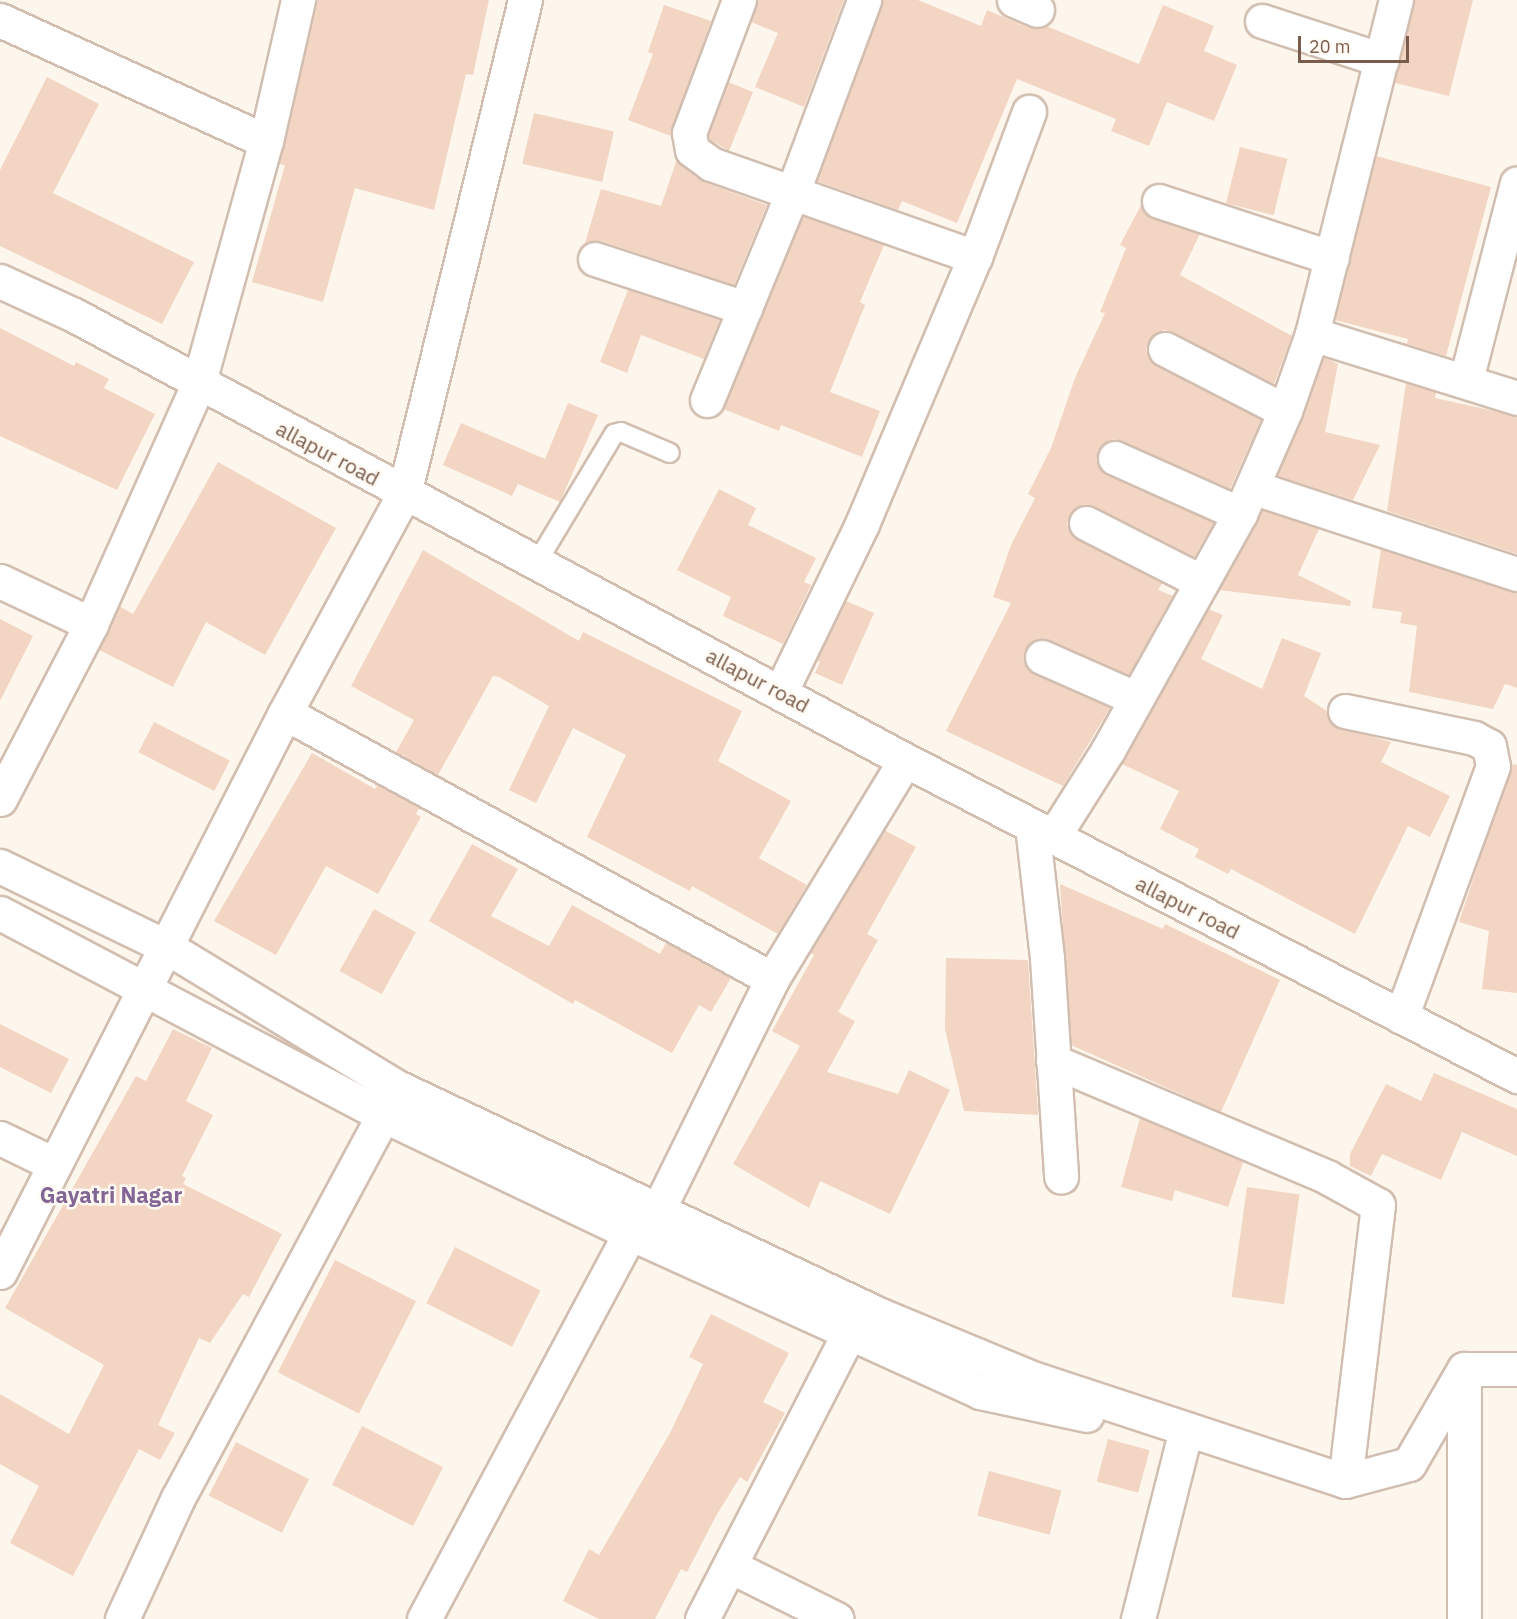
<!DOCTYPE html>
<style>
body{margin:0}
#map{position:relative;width:1517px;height:1619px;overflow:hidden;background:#fdf6ec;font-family:"IBM Plex Sans",sans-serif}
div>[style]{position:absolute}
.building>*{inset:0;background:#f3d5c3;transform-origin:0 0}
.roads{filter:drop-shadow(2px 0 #d1beb0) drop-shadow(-2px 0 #d1beb0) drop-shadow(0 2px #d1beb0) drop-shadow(0 -2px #d1beb0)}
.lane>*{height:18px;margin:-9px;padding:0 9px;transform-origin:9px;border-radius:9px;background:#fff}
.street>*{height:33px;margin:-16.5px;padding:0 16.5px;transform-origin:16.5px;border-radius:16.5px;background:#fff}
.secondary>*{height:33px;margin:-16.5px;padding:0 16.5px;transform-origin:16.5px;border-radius:16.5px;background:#fff}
span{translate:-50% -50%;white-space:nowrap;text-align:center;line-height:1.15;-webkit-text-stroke:5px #fffaf3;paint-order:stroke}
.street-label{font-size:21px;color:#7a5c4d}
.neighbourhood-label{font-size:22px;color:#846695;font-weight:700}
.scale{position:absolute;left:1298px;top:36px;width:111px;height:27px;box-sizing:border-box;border:3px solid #7a5c4d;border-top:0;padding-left:8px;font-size:18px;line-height:21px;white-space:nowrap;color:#7a5c4d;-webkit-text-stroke:4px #fffaf3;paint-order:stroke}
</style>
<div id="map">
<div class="building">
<div style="clip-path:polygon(318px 0,489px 0,473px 75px,466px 74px,434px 210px,355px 188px,323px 302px,252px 282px,285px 165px,279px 164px)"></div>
<div style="clip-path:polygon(757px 0,844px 0,804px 107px,755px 87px,778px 33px,751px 22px)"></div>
<div style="clip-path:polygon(882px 0,918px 0,981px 26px,987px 10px,1027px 27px,1046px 26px,1139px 64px,1163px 5px,1214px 26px,1204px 51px,1237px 65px,1214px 121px,1167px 102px,1149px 146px,1111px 131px,1116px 119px,1017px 79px,957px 223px,902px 201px,898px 210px,817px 181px)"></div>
<div style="clip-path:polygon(1414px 0,1473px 0,1449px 96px,1395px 83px)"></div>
<div style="clip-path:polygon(664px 5px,711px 21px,671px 136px,628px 120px,653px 54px,648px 52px)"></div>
<div style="clip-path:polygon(47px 77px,99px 104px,53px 193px,194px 262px,162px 324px,0 246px,0 170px)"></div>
<div style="clip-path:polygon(728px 82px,753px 92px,729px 151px,709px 139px,708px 135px)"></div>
<div style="left:534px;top:113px;width:82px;height:52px;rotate:13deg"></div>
<div style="left:1240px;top:147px;width:49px;height:58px;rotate:14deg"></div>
<div style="clip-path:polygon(1376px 156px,1491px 187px,1446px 356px,1407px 344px,1408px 339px,1335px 320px)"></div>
<div style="clip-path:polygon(677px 159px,704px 182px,767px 205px,734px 285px,601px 241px,585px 243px,601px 189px,661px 206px)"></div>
<div style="clip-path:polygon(1141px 205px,1153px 219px,1200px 234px,1180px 275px,1292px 336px,1274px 384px,1173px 332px,1164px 330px,1149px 340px,1146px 350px,1156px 365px,1261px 420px,1230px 489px,1122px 441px,1113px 439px,1098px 450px,1096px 460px,1107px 475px,1214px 523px,1194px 557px,1094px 506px,1076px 507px,1070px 514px,1067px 525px,1077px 539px,1162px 583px,1158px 590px,1173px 596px,1129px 675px,1049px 640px,1039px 639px,1025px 649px,1023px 660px,1034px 674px,1110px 708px,1063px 786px,946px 731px,1011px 603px,993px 597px,1011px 545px,1035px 498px,1028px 494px,1051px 448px,1075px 378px,1105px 313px,1100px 312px,1126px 248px,1120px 245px)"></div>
<div style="clip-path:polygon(803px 216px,884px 245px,860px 302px,865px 305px,830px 392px,880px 411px,862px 457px,781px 425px,779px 431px,723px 409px)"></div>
<div style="clip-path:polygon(628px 290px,720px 320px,704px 359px,641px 335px,627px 373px,600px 362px)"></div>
<div style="clip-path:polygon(0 328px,74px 366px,76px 362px,109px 379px,104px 388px,155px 414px,117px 490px,0 436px)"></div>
<div style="clip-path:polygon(1324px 357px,1338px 364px,1325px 432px,1380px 445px,1353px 500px,1277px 476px)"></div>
<div style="clip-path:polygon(1406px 383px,1436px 392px,1435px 398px,1517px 416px,1517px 554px,1387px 511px)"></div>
<div style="clip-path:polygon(568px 403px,598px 415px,560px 502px,518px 484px,512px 496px,443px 465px,461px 423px,545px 459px)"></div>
<div style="clip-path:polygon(218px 462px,336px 528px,265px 655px,206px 622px,173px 687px,99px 650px,119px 606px,133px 614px)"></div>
<div style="clip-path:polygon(719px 489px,756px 508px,748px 525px,816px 558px,804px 582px,811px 585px,783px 644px,723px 616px,731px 597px,677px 570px)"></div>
<div style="clip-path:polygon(1262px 510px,1319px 529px,1298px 575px,1351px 601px,1350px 606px,1219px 590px)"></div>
<div style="clip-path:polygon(1381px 549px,1517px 592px,1517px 688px,1505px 684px,1493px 709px,1409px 692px,1417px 626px,1400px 623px,1402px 612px,1372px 608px)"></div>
<div style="clip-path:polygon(423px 550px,579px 641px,583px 632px,742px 711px,718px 761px,791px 801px,759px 858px,807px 885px,778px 934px,692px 886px,690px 891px,587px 837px,626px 755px,573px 728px,536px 803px,509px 790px,549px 706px,499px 677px,493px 676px,438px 775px,396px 752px,414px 720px,351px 686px)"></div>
<div style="clip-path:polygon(846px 601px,874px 613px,842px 685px,815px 673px,820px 662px,817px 660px)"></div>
<div style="clip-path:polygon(1208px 609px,1223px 615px,1201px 659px,1262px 689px,1282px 638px,1321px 653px,1304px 696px,1327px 711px,1333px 725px,1391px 742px,1381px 762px,1450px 796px,1430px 837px,1408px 826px,1355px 934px,1231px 869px,1228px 874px,1195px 857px,1199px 849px,1160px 829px,1179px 791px,1122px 764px)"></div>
<div style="clip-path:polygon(0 619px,33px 636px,0 701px)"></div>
<div style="left:154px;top:722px;width:85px;height:34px;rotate:27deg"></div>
<div style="clip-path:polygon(312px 753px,375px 789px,378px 785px,419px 808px,416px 814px,421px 817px,378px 894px,326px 866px,276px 955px,214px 921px)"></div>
<div style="clip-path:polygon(1511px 764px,1517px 765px,1517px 993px,1482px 989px,1489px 931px,1459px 922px)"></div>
<div style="clip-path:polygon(884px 830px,916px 847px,867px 934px,878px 940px,838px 1012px,855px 1021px,827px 1072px,898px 1094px,909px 1070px,950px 1090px,890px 1214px,820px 1181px,809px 1208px,733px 1164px,800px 1046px,772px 1031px,814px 955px,810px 953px)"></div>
<div style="clip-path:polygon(472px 844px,518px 869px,491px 916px,549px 946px,572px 905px,660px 954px,666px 943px,731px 978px,711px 1012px,699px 1005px,672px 1053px,575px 1000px,573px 1004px,429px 921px)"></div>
<div style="clip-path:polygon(1060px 884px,1163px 929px,1165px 924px,1280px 980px,1221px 1112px,1071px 1045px)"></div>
<div style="left:374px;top:909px;width:48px;height:71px;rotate:29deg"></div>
<div style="clip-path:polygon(946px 958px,1028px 960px,1038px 1115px,964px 1111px,945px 1029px)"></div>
<div style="clip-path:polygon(0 1024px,69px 1059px,51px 1093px,0 1067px)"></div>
<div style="clip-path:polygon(173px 1029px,212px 1048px,186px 1101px,213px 1115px,182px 1176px,186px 1178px,183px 1184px,282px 1234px,249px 1297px,243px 1294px,210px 1343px,199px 1338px,158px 1425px,175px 1433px,160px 1460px,139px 1449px,73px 1576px,10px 1543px,39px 1486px,0 1464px,0 1394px,69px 1434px,104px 1365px,5px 1308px,136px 1076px,146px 1081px)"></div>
<div style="clip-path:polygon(1434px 1073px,1517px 1109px,1517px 1156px,1462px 1132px,1441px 1180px,1382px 1154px,1371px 1176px,1350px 1166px,1350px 1154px,1386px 1084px,1421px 1101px)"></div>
<div style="clip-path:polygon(1140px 1118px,1243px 1162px,1228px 1207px,1175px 1190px,1172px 1201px,1121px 1187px)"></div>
<div style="left:1247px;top:1187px;width:53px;height:111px;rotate:8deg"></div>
<div style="left:455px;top:1247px;width:96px;height:63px;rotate:27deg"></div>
<div style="left:335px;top:1260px;width:91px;height:126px;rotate:27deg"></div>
<div style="clip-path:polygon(711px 1314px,789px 1353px,763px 1402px,785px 1413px,747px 1482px,740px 1477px,716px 1516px,687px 1572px,681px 1569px,655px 1619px,599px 1619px,563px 1601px,589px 1549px,599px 1555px,670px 1433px,703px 1364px,689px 1357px)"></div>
<div style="left:362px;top:1426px;width:91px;height:66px;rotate:27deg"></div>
<div style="left:1108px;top:1439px;width:43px;height:44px;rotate:15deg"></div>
<div style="left:236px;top:1442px;width:82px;height:60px;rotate:27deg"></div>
<div style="left:989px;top:1471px;width:75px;height:46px;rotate:15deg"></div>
</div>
<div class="roads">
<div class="lane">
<div style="left:536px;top:564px;width:152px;rotate:-59deg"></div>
<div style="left:614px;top:434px;width:7px;rotate:-16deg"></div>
<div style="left:621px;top:432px;width:53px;rotate:23.2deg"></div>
</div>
<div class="street">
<div style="left:739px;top:0;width:142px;rotate:110.6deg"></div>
<div style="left:689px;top:133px;width:17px;rotate:80deg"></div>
<div style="left:692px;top:150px;width:24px;rotate:36deg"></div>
<div style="left:711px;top:164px;width:280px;rotate:19.4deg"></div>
<div style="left:1014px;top:0;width:25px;rotate:23deg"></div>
<div style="left:0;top:20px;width:292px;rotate:24.5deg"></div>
<div style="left:1262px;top:21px;width:126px;rotate:18deg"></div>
<div style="left:1159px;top:201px;width:182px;rotate:18.2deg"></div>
<div style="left:595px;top:259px;width:158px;rotate:18.1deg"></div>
<div style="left:1312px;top:334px;width:215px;rotate:17.3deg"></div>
<div style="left:1165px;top:349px;width:135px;rotate:27.3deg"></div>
<div style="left:1466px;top:380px;width:203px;rotate:-75.5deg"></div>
<div style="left:707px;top:400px;width:223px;rotate:-67.6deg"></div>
<div style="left:792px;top:194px;width:207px;rotate:-69.6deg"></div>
<div style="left:1115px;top:458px;width:137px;rotate:24.1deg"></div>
<div style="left:1252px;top:487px;width:279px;rotate:18.2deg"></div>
<div style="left:1086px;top:523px;width:130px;rotate:27deg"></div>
<div style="left:0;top:581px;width:101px;rotate:25.3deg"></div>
<div style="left:1042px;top:657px;width:102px;rotate:23.8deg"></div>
<div style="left:781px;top:691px;width:186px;rotate:-64.1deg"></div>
<div style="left:862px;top:524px;width:290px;rotate:-67.1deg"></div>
<div style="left:975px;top:257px;width:155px;rotate:-69.6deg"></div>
<div style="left:1345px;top:711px;width:132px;rotate:11.8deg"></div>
<div style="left:1474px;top:738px;width:17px;rotate:28deg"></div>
<div style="left:1489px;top:746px;width:20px;rotate:79deg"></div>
<div style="left:1493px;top:766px;width:267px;rotate:110.1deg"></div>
<div style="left:285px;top:713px;width:555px;rotate:28.64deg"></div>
<div style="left:0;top:799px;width:197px;rotate:-62.5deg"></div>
<div style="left:91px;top:624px;width:265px;rotate:-65.9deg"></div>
<div style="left:199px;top:382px;width:250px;rotate:-74.5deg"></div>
<div style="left:266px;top:141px;width:145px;rotate:-77.2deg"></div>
<div style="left:1032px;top:826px;width:133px;rotate:83.5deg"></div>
<div style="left:1047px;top:958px;width:219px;rotate:86.3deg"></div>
<div style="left:1053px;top:837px;width:103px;rotate:-57.7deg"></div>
<div style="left:1108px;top:750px;width:270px;rotate:-60.8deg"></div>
<div style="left:1240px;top:514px;width:112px;rotate:-66.4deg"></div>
<div style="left:1285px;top:411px;width:82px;rotate:-70.7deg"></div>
<div style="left:1312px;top:334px;width:344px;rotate:-75.9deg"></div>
<div style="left:0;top:866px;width:183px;rotate:25.9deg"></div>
<div style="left:165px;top:946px;width:271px;rotate:31.3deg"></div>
<div style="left:397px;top:1087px;width:532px;rotate:25.26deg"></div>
<div style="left:878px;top:1314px;width:170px;rotate:22.5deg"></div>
<div style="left:1035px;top:1379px;width:326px;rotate:18.2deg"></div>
<div style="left:1345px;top:1481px;width:66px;rotate:-14.9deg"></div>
<div style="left:1409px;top:1464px;width:110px;rotate:-59.9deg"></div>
<div style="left:1464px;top:1369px;width:53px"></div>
<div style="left:0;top:913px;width:433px;rotate:27.8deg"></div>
<div style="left:383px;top:1115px;width:274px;rotate:25.5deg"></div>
<div style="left:630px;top:1233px;width:384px;rotate:24.4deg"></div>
<div style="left:980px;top:1392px;width:109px;rotate:12.1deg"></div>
<div style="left:1053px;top:1061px;width:298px;rotate:22.9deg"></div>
<div style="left:1327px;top:1177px;width:58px;rotate:28.8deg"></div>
<div style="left:1378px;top:1205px;width:278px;rotate:96.8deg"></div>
<div style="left:0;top:1138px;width:60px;rotate:25.7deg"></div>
<div style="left:658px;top:1210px;width:258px;rotate:-63.7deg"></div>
<div style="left:772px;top:979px;width:256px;rotate:-58.7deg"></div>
<div style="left:0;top:1272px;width:627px;rotate:-62.99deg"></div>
<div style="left:285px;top:713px;width:249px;rotate:-61.5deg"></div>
<div style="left:404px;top:494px;width:509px;rotate:-76.24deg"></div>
<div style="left:1464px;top:1371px;width:248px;rotate:90deg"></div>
<div style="left:730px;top:1566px;width:119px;rotate:26.4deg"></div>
<div style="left:122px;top:1619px;width:133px;rotate:-65.2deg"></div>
<div style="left:178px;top:1498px;width:434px;rotate:-61.8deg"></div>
<div style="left:424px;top:1619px;width:438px;rotate:-61.9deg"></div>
<div style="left:702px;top:1619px;width:322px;rotate:-62.8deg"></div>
<div style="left:1138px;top:1619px;width:196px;rotate:-75.8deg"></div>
</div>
<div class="secondary">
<div style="left:0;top:281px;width:81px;rotate:24.7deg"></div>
<div style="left:74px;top:315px;width:943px;rotate:28.17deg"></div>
<div style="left:905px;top:760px;width:689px;rotate:27.31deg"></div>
</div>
</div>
<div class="street-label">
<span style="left:328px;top:453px;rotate:28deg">allapur road</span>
<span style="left:758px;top:680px;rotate:28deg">allapur road</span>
<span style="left:1188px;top:907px;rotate:27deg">allapur road</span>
</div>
<div class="neighbourhood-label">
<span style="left:111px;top:1195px">Gayatri Nagar</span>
</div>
<div class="scale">20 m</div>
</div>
